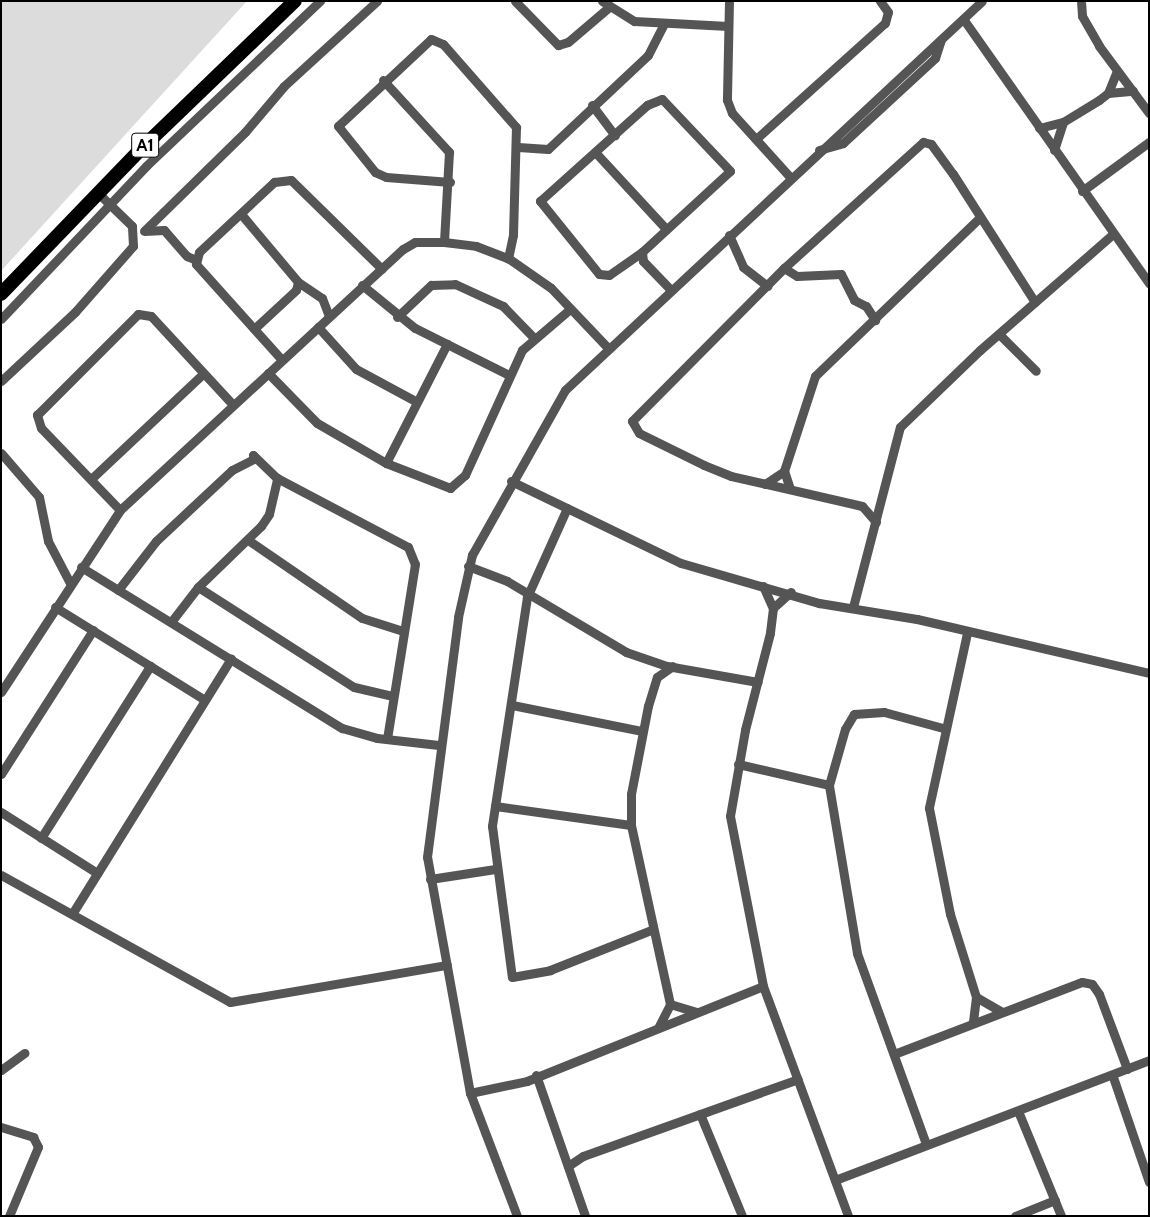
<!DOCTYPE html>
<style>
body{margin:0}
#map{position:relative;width:1150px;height:1217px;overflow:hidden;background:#fff;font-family:Cabin,sans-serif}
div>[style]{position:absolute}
.green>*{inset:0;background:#dcdcdc}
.minor>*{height:9px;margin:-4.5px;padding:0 4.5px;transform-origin:4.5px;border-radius:4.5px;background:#555}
.highway>*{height:14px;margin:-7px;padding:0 7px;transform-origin:7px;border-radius:7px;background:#000}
span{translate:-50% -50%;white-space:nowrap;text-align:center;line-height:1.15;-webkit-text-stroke:5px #fff;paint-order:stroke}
.shield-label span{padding:1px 4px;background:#fff;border:1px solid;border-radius:4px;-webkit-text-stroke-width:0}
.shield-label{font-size:18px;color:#000;font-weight:700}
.frame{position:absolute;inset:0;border:2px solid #000;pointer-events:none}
</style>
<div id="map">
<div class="green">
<div style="clip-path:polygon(1px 1px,247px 1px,1px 271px)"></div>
</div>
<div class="minor">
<div style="left:515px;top:1px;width:62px;rotate:45.7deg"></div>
<div style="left:558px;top:45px;width:10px;rotate:-17deg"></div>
<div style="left:568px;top:42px;width:52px;rotate:-40.4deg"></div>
<div style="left:602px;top:1px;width:38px;rotate:32deg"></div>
<div style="left:634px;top:21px;width:94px;rotate:3deg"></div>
<div style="left:729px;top:1px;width:99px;rotate:91.2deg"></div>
<div style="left:727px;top:100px;width:14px;rotate:69deg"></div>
<div style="left:732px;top:113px;width:86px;rotate:47.8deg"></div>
<div style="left:1081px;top:1px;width:15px;rotate:86deg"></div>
<div style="left:1082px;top:16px;width:34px;rotate:60deg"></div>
<div style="left:1099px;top:46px;width:84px;rotate:53.3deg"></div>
<div style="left:964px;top:20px;width:322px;rotate:54.9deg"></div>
<div style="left:383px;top:80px;width:98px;rotate:47.5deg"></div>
<div style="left:449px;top:152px;width:90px;rotate:93.2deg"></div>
<div style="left:1108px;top:93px;width:25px;rotate:-5deg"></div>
<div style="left:592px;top:105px;width:38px;rotate:53deg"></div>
<div style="left:1039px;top:128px;width:25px;rotate:-14deg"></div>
<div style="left:1063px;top:122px;width:42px;rotate:-31.4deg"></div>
<div style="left:1099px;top:100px;width:11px;rotate:-38deg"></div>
<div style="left:1108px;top:93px;width:24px;rotate:-68deg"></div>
<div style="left:756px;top:139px;width:173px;rotate:-42deg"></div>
<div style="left:885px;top:23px;width:11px;rotate:-75deg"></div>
<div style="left:888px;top:12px;width:14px;rotate:-126deg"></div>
<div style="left:518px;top:147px;width:30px;rotate:4deg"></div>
<div style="left:548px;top:149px;width:137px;rotate:-43.2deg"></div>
<div style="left:648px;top:55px;width:34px;rotate:-63deg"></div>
<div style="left:819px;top:150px;width:25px;rotate:-16deg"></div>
<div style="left:843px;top:143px;width:125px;rotate:-42.7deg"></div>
<div style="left:935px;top:58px;width:19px;rotate:-72deg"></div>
<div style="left:1054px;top:150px;width:29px;rotate:-72deg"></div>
<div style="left:595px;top:152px;width:105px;rotate:47.3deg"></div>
<div style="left:450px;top:182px;width:64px;rotate:-175.5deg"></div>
<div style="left:386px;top:177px;width:12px;rotate:-156deg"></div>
<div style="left:375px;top:172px;width:59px;rotate:-128.8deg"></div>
<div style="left:338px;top:126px;width:127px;rotate:-43.1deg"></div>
<div style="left:431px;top:39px;width:13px;rotate:23deg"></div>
<div style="left:443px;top:44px;width:111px;rotate:48.7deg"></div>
<div style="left:516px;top:127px;width:108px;rotate:91.6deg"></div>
<div style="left:513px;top:235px;width:24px;rotate:102deg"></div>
<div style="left:1082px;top:191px;width:83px;rotate:-36.2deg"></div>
<div style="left:241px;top:214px;width:89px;rotate:50deg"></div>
<div style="left:298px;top:282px;width:8px;rotate:104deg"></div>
<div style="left:296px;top:290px;width:57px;rotate:137.1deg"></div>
<div style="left:145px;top:230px;width:140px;rotate:-44.4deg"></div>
<div style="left:245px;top:132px;width:60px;rotate:-49.7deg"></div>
<div style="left:284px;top:86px;width:126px;rotate:-42.4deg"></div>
<div style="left:144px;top:231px;width:20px;rotate:-3deg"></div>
<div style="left:164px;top:230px;width:35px;rotate:49deg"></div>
<div style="left:187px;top:256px;width:10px;rotate:24deg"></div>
<div style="left:729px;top:235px;width:35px;rotate:66deg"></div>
<div style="left:743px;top:267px;width:31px;rotate:38deg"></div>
<div style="left:642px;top:252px;width:40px;rotate:145.1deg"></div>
<div style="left:609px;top:275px;width:10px;rotate:-174deg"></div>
<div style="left:599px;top:274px;width:94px;rotate:-128.9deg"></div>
<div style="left:540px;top:201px;width:144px;rotate:-41.9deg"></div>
<div style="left:647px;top:105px;width:16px;rotate:-22deg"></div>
<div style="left:662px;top:99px;width:99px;rotate:46.6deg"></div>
<div style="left:730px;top:171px;width:120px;rotate:137.4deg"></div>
<div style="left:642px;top:252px;width:9px;rotate:84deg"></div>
<div style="left:643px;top:261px;width:39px;rotate:46deg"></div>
<div style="left:784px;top:268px;width:15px;rotate:32deg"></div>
<div style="left:797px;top:276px;width:44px;rotate:-2.6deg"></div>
<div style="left:841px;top:274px;width:29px;rotate:63deg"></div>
<div style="left:854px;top:300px;width:13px;rotate:27deg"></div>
<div style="left:866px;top:306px;width:17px;rotate:57deg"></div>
<div style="left:298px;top:282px;width:29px;rotate:34deg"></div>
<div style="left:322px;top:298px;width:19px;rotate:69deg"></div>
<div style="left:362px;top:285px;width:68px;rotate:39.1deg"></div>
<div style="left:415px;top:328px;width:105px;rotate:26.6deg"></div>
<div style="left:397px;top:317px;width:47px;rotate:-43.3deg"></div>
<div style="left:431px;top:285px;width:24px;rotate:-2deg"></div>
<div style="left:455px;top:284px;width:53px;rotate:24.6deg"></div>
<div style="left:503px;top:306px;width:45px;rotate:45.9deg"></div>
<div style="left:1px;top:319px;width:211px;rotate:-46.5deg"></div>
<div style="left:146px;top:166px;width:240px;rotate:-43.5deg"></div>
<div style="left:318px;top:327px;width:57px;rotate:47.9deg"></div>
<div style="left:356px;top:369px;width:69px;rotate:28.4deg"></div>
<div style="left:999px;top:334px;width:52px;rotate:45deg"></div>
<div style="left:282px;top:360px;width:129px;rotate:-131.9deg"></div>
<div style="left:196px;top:264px;width:12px;rotate:-76deg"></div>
<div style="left:199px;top:252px;width:103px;rotate:-43deg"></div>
<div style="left:274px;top:182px;width:17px;rotate:-7deg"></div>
<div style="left:291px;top:180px;width:127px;rotate:44.4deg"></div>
<div style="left:268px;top:373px;width:70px;rotate:45.6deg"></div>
<div style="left:317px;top:423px;width:80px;rotate:30.1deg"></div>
<div style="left:386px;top:463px;width:69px;rotate:21.3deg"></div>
<div style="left:450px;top:488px;width:20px;rotate:-41deg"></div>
<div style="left:465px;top:475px;width:137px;rotate:-65.5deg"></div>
<div style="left:522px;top:350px;width:63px;rotate:-40.5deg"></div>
<div style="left:1px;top:381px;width:101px;rotate:-43deg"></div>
<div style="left:75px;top:312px;width:88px;rotate:-48.7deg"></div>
<div style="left:133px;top:246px;width:20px;rotate:-93deg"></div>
<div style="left:132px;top:226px;width:47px;rotate:-135.9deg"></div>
<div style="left:1px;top:453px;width:58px;rotate:49.2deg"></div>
<div style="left:39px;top:497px;width:45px;rotate:78.4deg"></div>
<div style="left:48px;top:541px;width:47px;rotate:62.4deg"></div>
<div style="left:386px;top:463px;width:134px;rotate:-62.9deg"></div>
<div style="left:91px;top:479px;width:154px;rotate:-43.2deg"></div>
<div style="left:511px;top:481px;width:189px;rotate:25.8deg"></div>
<div style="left:681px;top:563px;width:144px;rotate:16.2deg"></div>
<div style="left:819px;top:603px;width:99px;rotate:9.3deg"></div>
<div style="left:917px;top:619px;width:238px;rotate:13.1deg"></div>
<div style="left:765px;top:484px;width:23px;rotate:-34deg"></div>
<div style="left:790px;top:489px;width:19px;rotate:-108deg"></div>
<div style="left:784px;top:471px;width:100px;rotate:-71.9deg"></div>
<div style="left:815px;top:376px;width:229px;rotate:-43.9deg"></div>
<div style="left:567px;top:508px;width:98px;rotate:114.2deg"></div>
<div style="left:527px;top:597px;width:232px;rotate:98.7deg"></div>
<div style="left:492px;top:826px;width:152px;rotate:82.5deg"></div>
<div style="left:512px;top:977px;width:39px;rotate:-10deg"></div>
<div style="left:550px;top:970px;width:109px;rotate:-21.6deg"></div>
<div style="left:120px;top:510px;width:114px;rotate:-133.9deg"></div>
<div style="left:41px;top:428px;width:14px;rotate:-107deg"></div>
<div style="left:37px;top:415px;width:143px;rotate:-45deg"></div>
<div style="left:138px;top:314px;width:13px;rotate:9deg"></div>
<div style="left:151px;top:316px;width:121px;rotate:47.3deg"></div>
<div style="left:876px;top:522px;width:21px;rotate:-131deg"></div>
<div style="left:862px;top:506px;width:134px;rotate:-167.1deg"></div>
<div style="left:731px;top:476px;width:29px;rotate:-158deg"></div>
<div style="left:704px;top:465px;width:72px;rotate:-153.8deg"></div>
<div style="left:639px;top:433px;width:14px;rotate:-120deg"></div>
<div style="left:632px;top:421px;width:216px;rotate:-45.2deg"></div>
<div style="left:784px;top:268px;width:188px;rotate:-42.2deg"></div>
<div style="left:923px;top:142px;width:8px;rotate:14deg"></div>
<div style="left:931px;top:144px;width:37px;rotate:54deg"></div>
<div style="left:953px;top:174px;width:152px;rotate:57.4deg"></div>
<div style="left:248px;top:540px;width:138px;rotate:34.4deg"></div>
<div style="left:362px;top:618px;width:43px;rotate:17.6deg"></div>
<div style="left:468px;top:566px;width:42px;rotate:21deg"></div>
<div style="left:507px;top:581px;width:139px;rotate:30.8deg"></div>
<div style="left:626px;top:652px;width:43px;rotate:18.9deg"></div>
<div style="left:667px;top:666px;width:92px;rotate:10deg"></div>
<div style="left:81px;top:567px;width:307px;rotate:31.7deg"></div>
<div style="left:342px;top:728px;width:36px;rotate:16deg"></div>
<div style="left:377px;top:738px;width:62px;rotate:6.4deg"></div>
<div style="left:763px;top:586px;width:24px;rotate:66deg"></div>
<div style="left:773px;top:608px;width:25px;rotate:97deg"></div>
<div style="left:770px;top:633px;width:100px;rotate:104.5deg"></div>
<div style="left:745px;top:730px;width:87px;rotate:99.9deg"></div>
<div style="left:730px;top:816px;width:173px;rotate:79deg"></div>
<div style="left:763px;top:986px;width:245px;rotate:69.7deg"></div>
<div style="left:198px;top:587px;width:185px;rotate:32.7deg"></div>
<div style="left:354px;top:687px;width:39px;rotate:13deg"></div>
<div style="left:118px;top:590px;width:62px;rotate:-52.2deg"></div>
<div style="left:156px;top:541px;width:104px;rotate:-43.1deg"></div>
<div style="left:232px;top:470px;width:25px;rotate:-27deg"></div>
<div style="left:254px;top:459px;width:4px;rotate:-104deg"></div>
<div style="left:253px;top:455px;width:33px;rotate:44deg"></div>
<div style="left:277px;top:478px;width:148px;rotate:27.8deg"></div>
<div style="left:408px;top:547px;width:18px;rotate:68deg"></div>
<div style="left:415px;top:564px;width:177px;rotate:99.1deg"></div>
<div style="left:55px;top:607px;width:176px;rotate:31.8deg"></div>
<div style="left:853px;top:607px;width:186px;rotate:-75.4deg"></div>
<div style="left:900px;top:427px;width:111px;rotate:-43.9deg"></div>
<div style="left:980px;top:350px;width:175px;rotate:-41.1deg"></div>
<div style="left:773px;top:608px;width:24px;rotate:-42deg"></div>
<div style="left:171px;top:622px;width:44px;rotate:-52.4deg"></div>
<div style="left:198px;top:587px;width:88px;rotate:-44.1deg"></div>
<div style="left:261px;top:526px;width:14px;rotate:-56deg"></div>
<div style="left:269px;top:514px;width:37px;rotate:-77deg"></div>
<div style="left:967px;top:633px;width:179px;rotate:102.3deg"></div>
<div style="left:929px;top:808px;width:108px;rotate:78.8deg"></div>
<div style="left:950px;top:914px;width:87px;rotate:72.6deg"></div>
<div style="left:976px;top:997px;width:25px;rotate:97deg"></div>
<div style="left:1px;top:692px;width:217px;rotate:-56.8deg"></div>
<div style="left:120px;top:510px;width:385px;rotate:-42.7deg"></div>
<div style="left:403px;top:249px;width:14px;rotate:-30deg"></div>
<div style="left:415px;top:242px;width:29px"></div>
<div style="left:444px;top:242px;width:32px;rotate:7deg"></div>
<div style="left:476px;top:246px;width:34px;rotate:21deg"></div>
<div style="left:508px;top:258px;width:52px;rotate:34.9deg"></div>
<div style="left:551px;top:288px;width:83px;rotate:46.5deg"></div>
<div style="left:512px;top:705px;width:133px;rotate:11.3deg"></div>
<div style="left:738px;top:764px;width:93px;rotate:13deg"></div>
<div style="left:1px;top:774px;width:171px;rotate:-57.4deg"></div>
<div style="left:495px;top:806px;width:137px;rotate:8deg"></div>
<div style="left:1px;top:812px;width:114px;rotate:32.4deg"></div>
<div style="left:41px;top:838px;width:204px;rotate:-57.6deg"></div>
<div style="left:1px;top:875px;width:262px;rotate:29deg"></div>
<div style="left:230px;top:1002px;width:220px;rotate:-9.7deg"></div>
<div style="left:430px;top:879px;width:66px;rotate:-8.7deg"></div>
<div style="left:72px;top:914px;width:301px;rotate:-58.1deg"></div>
<div style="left:976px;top:997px;width:30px;rotate:30deg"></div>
<div style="left:670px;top:1004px;width:27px;rotate:17deg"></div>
<div style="left:658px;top:1028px;width:27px;rotate:-63deg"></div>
<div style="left:670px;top:1004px;width:183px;rotate:-102.3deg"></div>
<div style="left:631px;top:825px;width:31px;rotate:-90deg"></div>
<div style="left:631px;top:794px;width:90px;rotate:-79.1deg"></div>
<div style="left:648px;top:706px;width:30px;rotate:-73deg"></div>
<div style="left:657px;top:677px;width:19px;rotate:-35deg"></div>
<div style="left:894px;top:1054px;width:201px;rotate:-21deg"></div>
<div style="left:1082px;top:982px;width:10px;rotate:11deg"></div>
<div style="left:1092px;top:984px;width:12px;rotate:55deg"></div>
<div style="left:1099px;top:994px;width:80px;rotate:69.5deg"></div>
<div style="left:1px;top:1070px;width:29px;rotate:-36deg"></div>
<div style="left:536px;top:1075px;width:149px;rotate:70.8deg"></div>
<div style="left:1113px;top:1077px;width:111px;rotate:71.1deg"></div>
<div style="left:470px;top:1093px;width:58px;rotate:-11.9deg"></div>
<div style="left:527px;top:1081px;width:254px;rotate:-21.9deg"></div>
<div style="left:1018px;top:1111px;width:113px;rotate:67.7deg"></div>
<div style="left:700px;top:1114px;width:110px;rotate:67.6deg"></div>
<div style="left:1px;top:1127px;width:34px;rotate:17deg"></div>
<div style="left:33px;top:1137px;width:11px;rotate:63deg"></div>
<div style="left:38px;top:1147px;width:75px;rotate:112.8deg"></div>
<div style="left:926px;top:1144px;width:203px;rotate:-109.9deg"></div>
<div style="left:857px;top:953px;width:170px;rotate:-99.5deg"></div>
<div style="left:829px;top:785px;width:58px;rotate:-74.1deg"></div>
<div style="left:845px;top:729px;width:17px;rotate:-59deg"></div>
<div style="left:854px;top:714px;width:30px;rotate:-4deg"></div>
<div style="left:884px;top:712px;width:61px;rotate:15.2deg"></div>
<div style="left:568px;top:1166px;width:18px;rotate:-34deg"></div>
<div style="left:583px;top:1156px;width:228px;rotate:-19.7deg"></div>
<div style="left:835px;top:1180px;width:336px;rotate:-20.9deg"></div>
<div style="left:517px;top:1216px;width:132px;rotate:-110.9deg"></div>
<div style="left:470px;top:1093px;width:240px;rotate:-100.3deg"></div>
<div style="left:427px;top:857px;width:242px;rotate:-82.6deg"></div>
<div style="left:458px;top:617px;width:64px;rotate:-77.3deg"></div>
<div style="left:472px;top:555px;width:189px;rotate:-60.6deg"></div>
<div style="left:565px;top:390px;width:570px;rotate:-43.01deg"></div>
<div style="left:1015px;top:1216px;width:43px;rotate:-21.8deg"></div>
</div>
<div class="highway">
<div style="left:1px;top:294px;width:203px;rotate:-46deg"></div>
<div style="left:142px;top:148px;width:212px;rotate:-43.9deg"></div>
</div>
<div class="shield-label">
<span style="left:145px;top:145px">A1</span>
</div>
<div class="frame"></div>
</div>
